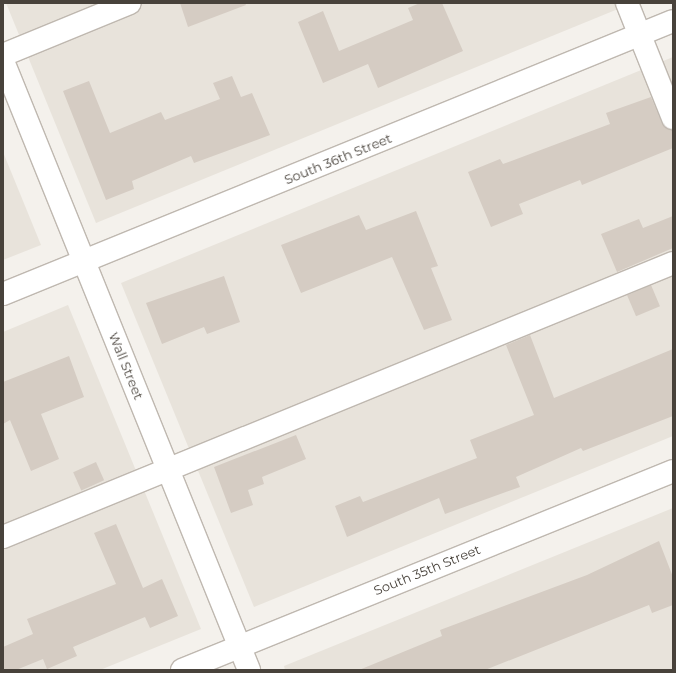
<!DOCTYPE html>
<style>
body{margin:0}
#map{position:relative;width:676px;height:673px;overflow:hidden;background:#f4f1ec;font-family:Montserrat,sans-serif}
div>[style]{position:absolute}
.residential>*{inset:0;background:#e8e3db}
.building>*{inset:0;background:#d5ccc3;transform-origin:0 0}
.roads{filter:drop-shadow(1px 0 #bfb8b0) drop-shadow(-1px 0 #bfb8b0) drop-shadow(0 1px #bfb8b0) drop-shadow(0 -1px #bfb8b0)}
.minor>*{height:22px;margin:-11px;padding:0 11px;transform-origin:11px;border-radius:11px;background:#fff}
span{translate:-50% -50%;white-space:nowrap;text-align:center;line-height:1.15;-webkit-text-stroke:3px #fff;paint-order:stroke}
.street-label{font-size:13px;color:#48423b}
.frame{position:absolute;inset:0;border:4px solid #48423b;pointer-events:none}
</style>
<div id="map">
<div class="residential">
<div style="clip-path:polygon(6px 3px,615px 3px,618px 9px,96px 223px)"></div>
<div style="clip-path:polygon(673px 57px,673px 436px,254px 607px,121px 283px)"></div>
<div style="clip-path:polygon(3px 152px,41px 245px,3px 260px)"></div>
<div style="clip-path:polygon(68px 305px,201px 629px,100px 670px,3px 670px,3px 332px)"></div>
<div style="clip-path:polygon(673px 508px,673px 670px,285px 670px,284px 666px)"></div>
</div>
<div class="building">
<div style="clip-path:polygon(180px 3px,245px 3px,246px 5px,188px 27px)"></div>
<div style="clip-path:polygon(420px 3px,442px 3px,463px 51px,378px 88px,368px 64px,323px 83px,298px 22px,323px 11px,339px 51px,413px 20px,408px 8px)"></div>
<div style="clip-path:polygon(232px 76px,241px 97px,252px 93px,270px 135px,194px 163px,191px 156px,132px 181px,134px 189px,106px 200px,63px 91px,89px 81px,110px 133px,161px 112px,165px 120px,220px 99px,213px 83px)"></div>
<div style="clip-path:polygon(651px 97px,662px 123px,673px 130px,673px 148px,582px 185px,580px 180px,519px 204px,523px 214px,491px 227px,468px 172px,500px 159px,503px 164px,610px 124px,606px 113px)"></div>
<div style="clip-path:polygon(416px 211px,438px 266px,431px 268px,452px 320px,424px 330px,392px 257px,301px 293px,281px 245px,359px 215px,366px 230px)"></div>
<div style="clip-path:polygon(673px 216px,673px 248px,617px 272px,601px 234px,639px 219px,643px 228px)"></div>
<div style="clip-path:polygon(224px 276px,240px 322px,207px 334px,204px 327px,162px 344px,146px 303px)"></div>
<div style="left:651px;top:285px;width:23px;height:26px;rotate:67deg"></div>
<div style="clip-path:polygon(530px 335px,554px 398px,673px 349px,673px 416px,583px 451px,581px 448px,516px 477px,520px 487px,492px 497px,445px 514px,439px 498px,347px 537px,335px 506px,360px 496px,363px 502px,477px 458px,470px 440px,534px 415px,506px 345px)"></div>
<div style="clip-path:polygon(69px 356px,84px 397px,41px 414px,59px 459px,31px 471px,10px 420px,3px 424px,3px 382px)"></div>
<div style="clip-path:polygon(296px 435px,306px 459px,262px 477px,264px 484px,248px 490px,253px 505px,231px 513px,214px 467px)"></div>
<div style="left:96px;top:462px;width:20px;height:25px;rotate:66deg"></div>
<div style="clip-path:polygon(116px 524px,143px 588px,162px 579px,178px 616px,150px 628px,145px 617px,73px 647px,77px 656px,47px 669px,43px 659px,16px 670px,3px 670px,3px 647px,33px 634px,27px 619px,116px 584px,94px 533px)"></div>
<div style="clip-path:polygon(659px 541px,673px 577px,673px 605px,652px 613px,649px 605px,485px 670px,359px 670px,442px 636px,440px 630px,587px 575px)"></div>
</div>
<div class="roads">
<div class="minor">
<div style="left:627px;top:3px;width:124px;rotate:68.2deg"></div>
<div style="left:3px;top:55px;width:137px;rotate:-22.3deg"></div>
<div style="left:3px;top:61px;width:657px;rotate:68deg"></div>
<div style="left:3px;top:294px;width:723px;rotate:-22.17deg"></div>
<div style="left:3px;top:537px;width:724px;rotate:-22.24deg"></div>
<div style="left:182px;top:670px;width:530px;rotate:-22.06deg"></div>
</div>
</div>
<div class="street-label">
<span style="left:338px;top:159px;rotate:-22deg">South 36th Street</span>
<span style="left:126px;top:366px;rotate:68deg">Wall Street</span>
<span style="left:427px;top:570px;rotate:-22deg">South 35th Street</span>
</div>
<div class="frame"></div>
</div>
